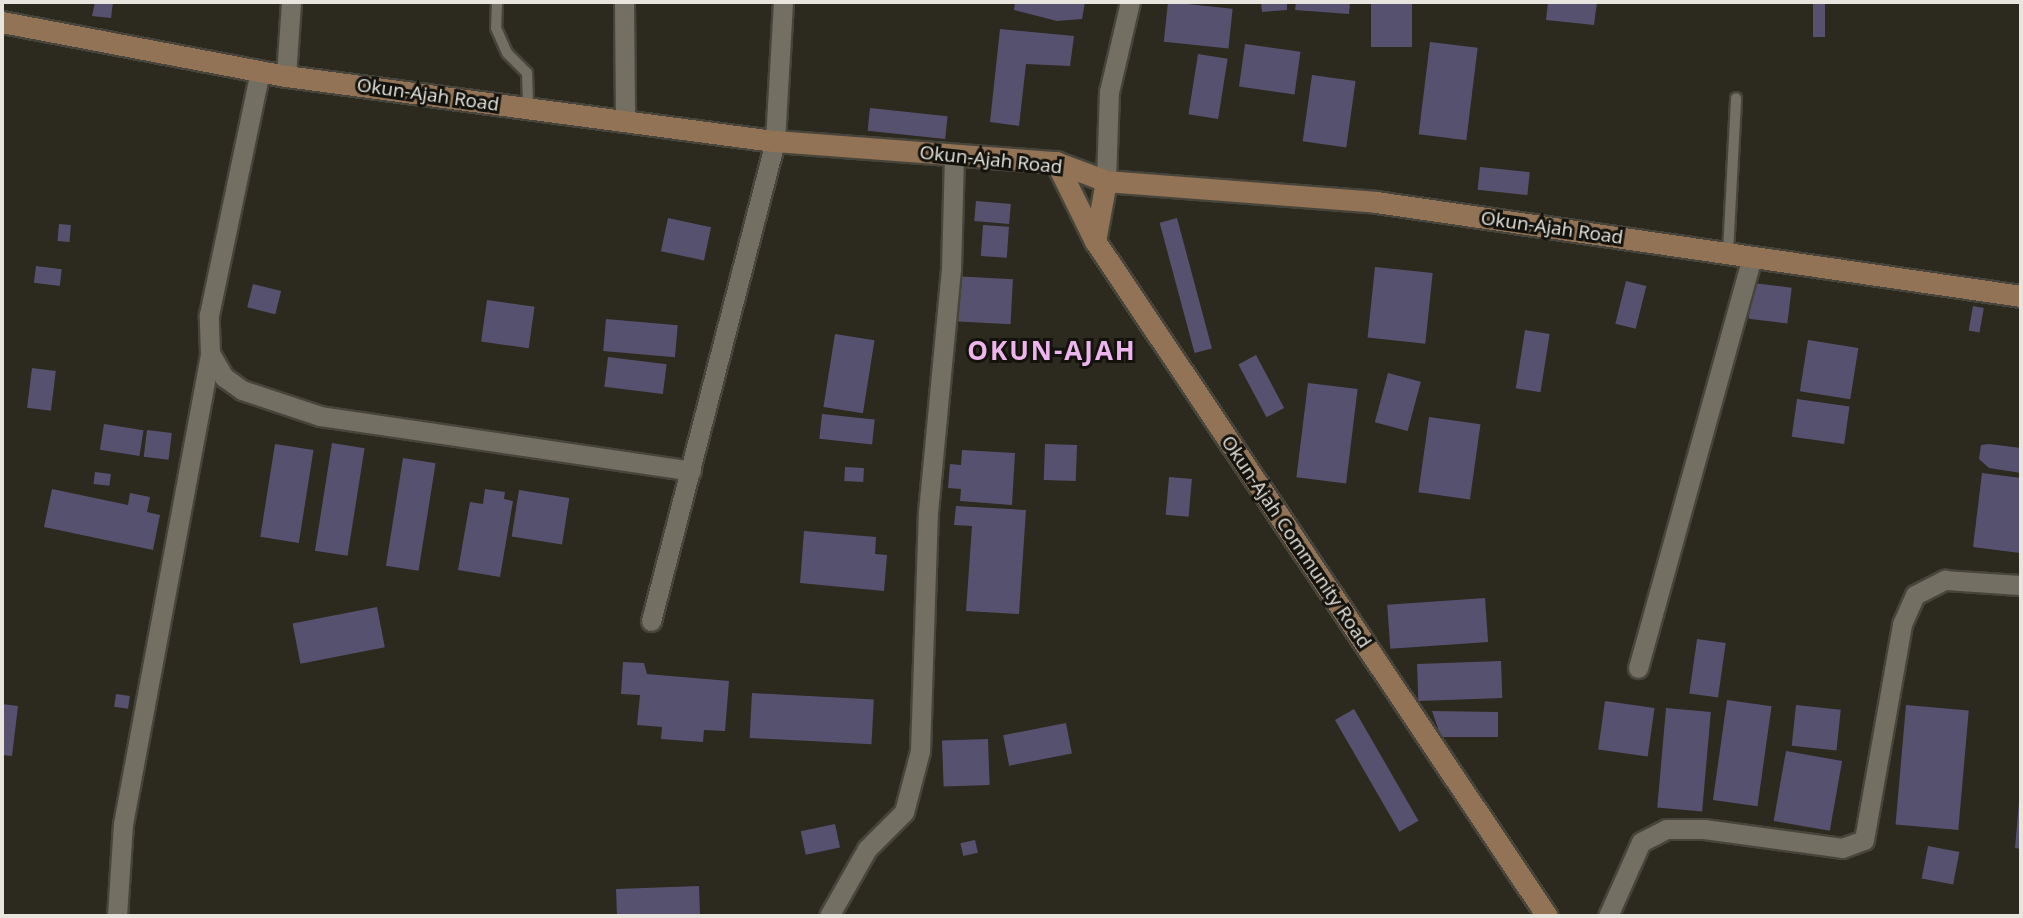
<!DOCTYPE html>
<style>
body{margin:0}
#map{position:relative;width:2023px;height:918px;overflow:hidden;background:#2c291e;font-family:"Open Sans",sans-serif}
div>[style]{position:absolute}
.building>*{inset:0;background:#575170;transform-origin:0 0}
.roads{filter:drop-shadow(2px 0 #47453b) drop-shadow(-2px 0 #47453b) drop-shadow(0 2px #47453b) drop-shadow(0 -2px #47453b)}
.lane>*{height:10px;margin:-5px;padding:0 5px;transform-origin:5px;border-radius:5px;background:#736f63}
.street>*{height:19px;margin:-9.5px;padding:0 9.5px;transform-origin:9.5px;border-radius:9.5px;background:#736f63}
.secondary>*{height:21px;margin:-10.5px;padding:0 10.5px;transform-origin:10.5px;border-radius:10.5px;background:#927355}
span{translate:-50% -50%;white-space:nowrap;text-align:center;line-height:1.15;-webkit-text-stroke:6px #13120d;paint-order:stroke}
.street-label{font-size:19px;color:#e7e5de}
.district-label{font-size:26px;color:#eeb4ed;font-weight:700;letter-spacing:2px}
.frame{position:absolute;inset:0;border:4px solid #e7e5de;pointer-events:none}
</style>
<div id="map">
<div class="building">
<div style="clip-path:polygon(95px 2px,113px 2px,111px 18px,92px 16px)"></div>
<div style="clip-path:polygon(1015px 2px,1085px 2px,1082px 19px,1057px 21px,1014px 10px)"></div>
<div style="left:1168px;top:2px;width:65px;height:40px;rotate:6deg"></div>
<div style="clip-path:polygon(1261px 2px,1287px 2px,1287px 10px,1262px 12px)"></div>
<div style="clip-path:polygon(1296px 2px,1350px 2px,1349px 14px,1295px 10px)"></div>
<div style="left:1371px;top:2px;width:41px;height:45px"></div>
<div style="clip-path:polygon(1548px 2px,1597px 2px,1594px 25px,1546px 20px)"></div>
<div style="left:1813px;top:2px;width:12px;height:35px"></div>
<div style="clip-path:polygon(1000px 29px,1074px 36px,1070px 66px,1026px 64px,1019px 126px,990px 122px)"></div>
<div style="left:1430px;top:42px;width:48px;height:93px;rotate:7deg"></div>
<div style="left:1245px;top:44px;width:56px;height:43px;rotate:8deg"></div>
<div style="left:1198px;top:54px;width:30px;height:61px;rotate:9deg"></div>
<div style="left:1312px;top:75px;width:44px;height:67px;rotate:8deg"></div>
<div style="left:870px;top:108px;width:78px;height:23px;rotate:6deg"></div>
<div style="left:1480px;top:167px;width:50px;height:23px;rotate:6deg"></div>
<div style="left:976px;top:201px;width:35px;height:20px;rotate:5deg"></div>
<div style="left:668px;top:218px;width:44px;height:34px;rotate:12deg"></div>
<div style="left:1177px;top:218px;width:135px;height:18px;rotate:75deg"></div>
<div style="left:59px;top:224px;width:12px;height:17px;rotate:5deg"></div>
<div style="left:983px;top:225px;width:26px;height:31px;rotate:4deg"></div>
<div style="left:36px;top:266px;width:26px;height:17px;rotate:7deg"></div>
<div style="left:1375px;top:267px;width:58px;height:71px;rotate:6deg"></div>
<div style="left:952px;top:276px;width:61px;height:45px;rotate:3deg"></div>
<div style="left:1626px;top:281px;width:21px;height:44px;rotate:14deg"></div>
<div style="left:1753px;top:283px;width:39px;height:36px;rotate:7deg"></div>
<div style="left:253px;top:284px;width:29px;height:24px;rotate:14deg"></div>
<div style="left:487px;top:300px;width:48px;height:42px;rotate:8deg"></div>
<div style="left:1973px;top:306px;width:11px;height:25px;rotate:10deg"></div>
<div style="left:606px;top:319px;width:72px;height:32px;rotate:5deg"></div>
<div style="left:1525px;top:330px;width:25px;height:59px;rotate:9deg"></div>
<div style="left:835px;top:334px;width:40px;height:74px;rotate:9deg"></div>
<div style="left:1808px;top:340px;width:51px;height:52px;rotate:9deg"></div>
<div style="left:1256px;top:355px;width:60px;height:20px;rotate:62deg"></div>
<div style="left:608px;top:357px;width:59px;height:30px;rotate:7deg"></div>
<div style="left:32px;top:368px;width:24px;height:40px;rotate:7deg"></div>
<div style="left:1388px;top:373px;width:34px;height:51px;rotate:15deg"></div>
<div style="left:1308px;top:383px;width:50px;height:95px;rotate:7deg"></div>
<div style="left:1797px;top:399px;width:53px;height:38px;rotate:8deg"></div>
<div style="left:822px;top:414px;width:53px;height:25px;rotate:6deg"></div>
<div style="left:1429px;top:417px;width:52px;height:76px;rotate:8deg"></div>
<div style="left:104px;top:424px;width:40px;height:26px;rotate:9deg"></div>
<div style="left:147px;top:430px;width:25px;height:27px;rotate:7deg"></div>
<div style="left:332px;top:443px;width:33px;height:109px;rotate:9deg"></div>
<div style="left:275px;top:444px;width:39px;height:94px;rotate:9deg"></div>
<div style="left:1045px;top:444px;width:32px;height:36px;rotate:2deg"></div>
<div style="clip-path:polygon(1989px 444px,2021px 448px,2021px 473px,1989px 468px,1979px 459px,1981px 445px)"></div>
<div style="clip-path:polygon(962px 450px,1015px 453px,1012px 505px,960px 501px,961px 489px,948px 488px,950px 464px,961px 465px)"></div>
<div style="left:403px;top:458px;width:33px;height:109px;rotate:9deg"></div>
<div style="left:845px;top:467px;width:19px;height:14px;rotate:3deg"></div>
<div style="left:95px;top:472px;width:16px;height:12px;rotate:7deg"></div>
<div style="clip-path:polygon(1982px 473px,2021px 478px,2020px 553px,1973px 547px)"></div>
<div style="left:1169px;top:477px;width:23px;height:38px;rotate:5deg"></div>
<div style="clip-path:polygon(52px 489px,128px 505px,130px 493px,150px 497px,147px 512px,160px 515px,153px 550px,44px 527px)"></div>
<div style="clip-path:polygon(485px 489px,505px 492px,504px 499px,513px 501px,500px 577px,458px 570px,470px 502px,483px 504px)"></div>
<div style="left:519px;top:490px;width:51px;height:47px;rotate:9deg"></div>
<div style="clip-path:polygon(956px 506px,1026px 510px,1019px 614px,966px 611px,972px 526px,954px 525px)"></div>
<div style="clip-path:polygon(804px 531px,876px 537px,875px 554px,887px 555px,884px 591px,800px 583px)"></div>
<div style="left:1485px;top:598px;width:44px;height:98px;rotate:86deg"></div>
<div style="left:377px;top:607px;width:41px;height:86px;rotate:79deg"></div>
<div style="left:1697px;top:639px;width:29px;height:55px;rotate:8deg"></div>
<div style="left:1501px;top:661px;width:37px;height:84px;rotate:88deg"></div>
<div style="clip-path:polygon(623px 662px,644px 663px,647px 674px,729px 681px,725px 731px,704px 730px,703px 742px,661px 739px,662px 727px,637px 725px,640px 695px,621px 694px)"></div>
<div style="left:752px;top:693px;width:122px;height:45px;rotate:3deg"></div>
<div style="left:116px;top:694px;width:14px;height:13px;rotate:8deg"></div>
<div style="left:1727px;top:700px;width:45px;height:101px;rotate:8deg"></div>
<div style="left:1605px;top:701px;width:50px;height:49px;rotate:8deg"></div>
<div style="clip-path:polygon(2px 704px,18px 706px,12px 756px,2px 755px)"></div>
<div style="left:1796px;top:705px;width:45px;height:41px;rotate:6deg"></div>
<div style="left:1906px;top:705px;width:63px;height:120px;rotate:5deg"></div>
<div style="left:1666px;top:708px;width:45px;height:100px;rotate:5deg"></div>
<div style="left:1354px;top:709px;width:129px;height:22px;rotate:60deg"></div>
<div style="clip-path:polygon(1432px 711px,1498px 712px,1498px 737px,1441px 737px)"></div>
<div style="left:1066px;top:723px;width:31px;height:64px;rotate:79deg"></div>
<div style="left:988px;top:739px;width:46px;height:46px;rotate:88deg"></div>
<div style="left:1786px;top:751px;width:57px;height:71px;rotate:10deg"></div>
<div style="clip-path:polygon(2019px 802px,2021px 802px,2021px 849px,2015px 848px)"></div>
<div style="left:835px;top:824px;width:24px;height:35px;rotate:78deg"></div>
<div style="left:975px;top:840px;width:13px;height:15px;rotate:77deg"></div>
<div style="left:1928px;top:846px;width:32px;height:33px;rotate:11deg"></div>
<div style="left:699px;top:886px;width:30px;height:83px;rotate:88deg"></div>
</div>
<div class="roads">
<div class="lane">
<div style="left:497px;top:2px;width:26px;rotate:92deg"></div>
<div style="left:496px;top:28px;width:27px;rotate:66deg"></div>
<div style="left:507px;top:53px;width:28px;rotate:45deg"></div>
<div style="left:527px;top:73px;width:35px;rotate:88deg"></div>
<div style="left:1728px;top:253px;width:155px;rotate:-87deg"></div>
</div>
<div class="street">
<div style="left:624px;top:2px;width:119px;rotate:89.5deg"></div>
<div style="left:286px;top:76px;width:74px;rotate:-86.1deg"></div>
<div style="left:1106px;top:181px;width:89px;rotate:-88.1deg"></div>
<div style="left:1109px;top:92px;width:92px;rotate:-76.9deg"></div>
<div style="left:210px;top:353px;width:28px;rotate:60deg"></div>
<div style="left:224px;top:377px;width:22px;rotate:36deg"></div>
<div style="left:242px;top:390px;width:82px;rotate:18.4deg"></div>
<div style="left:320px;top:416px;width:375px;rotate:8.4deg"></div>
<div style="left:651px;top:621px;width:496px;rotate:-75.5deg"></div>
<div style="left:775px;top:141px;width:139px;rotate:-86.7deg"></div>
<div style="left:1638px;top:668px;width:426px;rotate:-74.5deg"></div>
<div style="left:117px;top:916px;width:92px;rotate:-86.3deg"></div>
<div style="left:123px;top:824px;width:479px;rotate:-79.5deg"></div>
<div style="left:210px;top:353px;width:38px;rotate:-92deg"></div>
<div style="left:209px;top:315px;width:249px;rotate:-78.2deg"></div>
<div style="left:829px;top:916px;width:77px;rotate:-60.4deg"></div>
<div style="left:867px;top:849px;width:52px;rotate:-45deg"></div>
<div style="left:904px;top:812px;width:63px;rotate:-75.3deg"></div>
<div style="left:920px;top:751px;width:239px;rotate:-88.1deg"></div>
<div style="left:928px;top:512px;width:243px;rotate:-84.6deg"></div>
<div style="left:951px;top:270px;width:116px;rotate:-88.5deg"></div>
<div style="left:1608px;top:916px;width:81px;rotate:-66deg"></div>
<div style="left:1641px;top:842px;width:28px;rotate:-27deg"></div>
<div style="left:1666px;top:829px;width:38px"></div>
<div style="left:1704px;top:829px;width:139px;rotate:7.8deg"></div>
<div style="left:1842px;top:848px;width:23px;rotate:-20deg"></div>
<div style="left:1864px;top:840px;width:219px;rotate:-80deg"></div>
<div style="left:1902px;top:624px;width:32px;rotate:-66deg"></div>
<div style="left:1915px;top:595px;width:34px;rotate:-27deg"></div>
<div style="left:1945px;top:580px;width:76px;rotate:3.8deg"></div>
</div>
<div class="secondary">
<div style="left:2px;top:22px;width:289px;rotate:10.8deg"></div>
<div style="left:286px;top:76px;width:493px;rotate:7.6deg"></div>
<div style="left:775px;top:141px;width:282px;rotate:4.3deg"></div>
<div style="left:1056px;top:162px;width:53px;rotate:20.8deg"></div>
<div style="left:1106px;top:181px;width:271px;rotate:4.4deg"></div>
<div style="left:1376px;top:202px;width:652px;rotate:8.29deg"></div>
<div style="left:1056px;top:162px;width:88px;rotate:63.7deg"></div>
<div style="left:1095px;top:241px;width:812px;rotate:56.19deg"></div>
<div style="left:1095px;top:241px;width:61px;rotate:-79.6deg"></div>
</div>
</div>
<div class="street-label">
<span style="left:428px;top:95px;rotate:8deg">Okun-Ajah Road</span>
<span style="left:991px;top:160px;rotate:6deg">Okun-Ajah Road</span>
<span style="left:1552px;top:228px;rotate:8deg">Okun-Ajah Road</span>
<span style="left:1296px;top:542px;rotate:56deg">Okun-Ajah Community Road</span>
</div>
<div class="district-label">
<span style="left:1052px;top:351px">OKUN-AJAH</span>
</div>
<div class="frame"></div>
</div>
